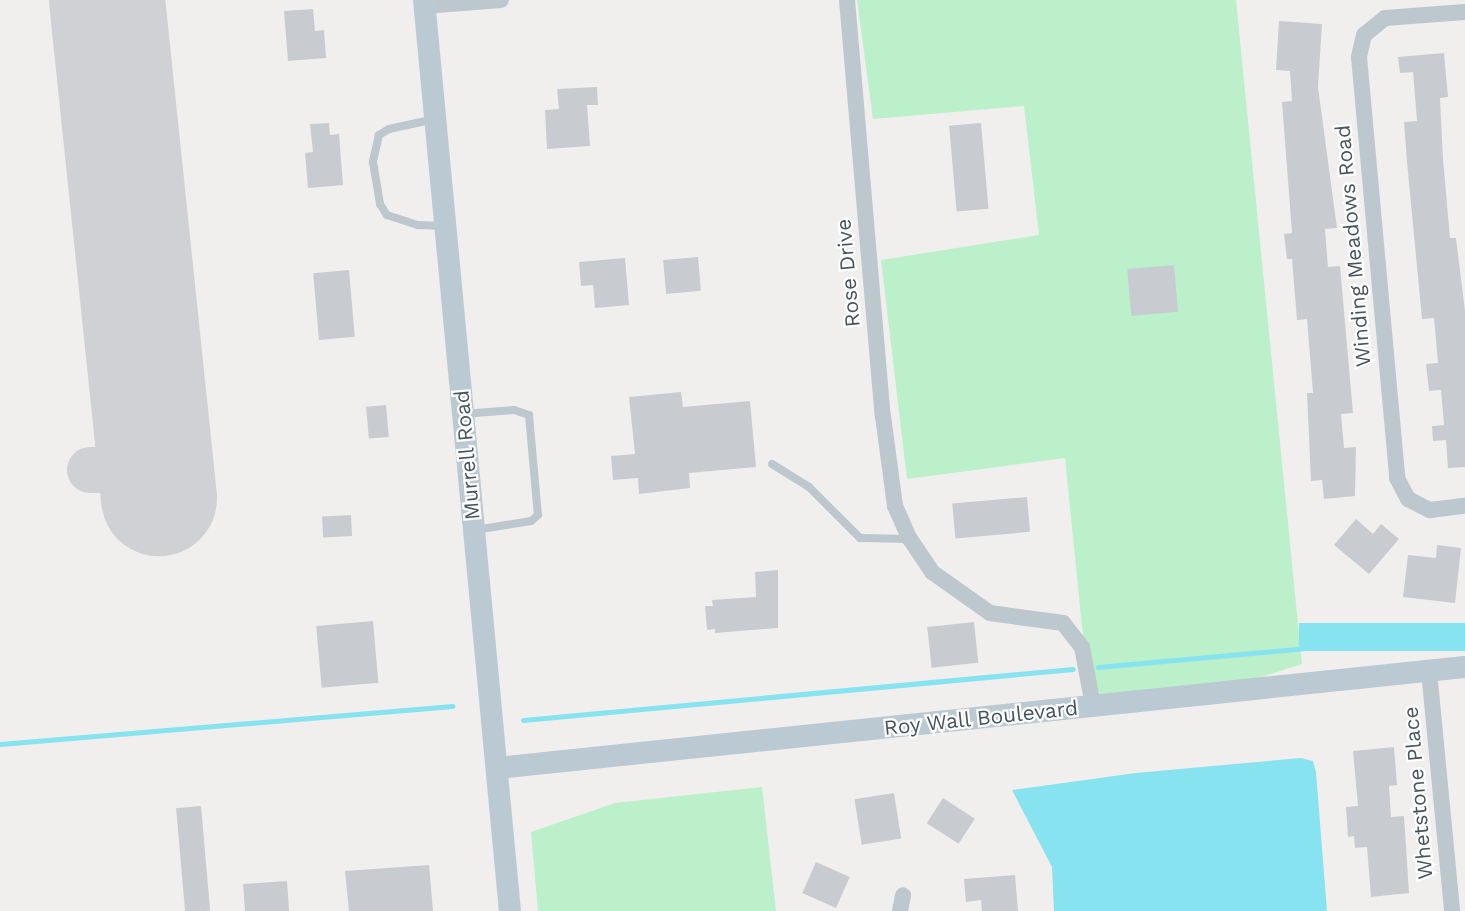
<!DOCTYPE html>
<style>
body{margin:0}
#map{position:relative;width:1465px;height:911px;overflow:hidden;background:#f1eeee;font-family:"Work Sans",sans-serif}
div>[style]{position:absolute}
.green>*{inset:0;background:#bbf0ca}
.water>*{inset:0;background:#86e3ef;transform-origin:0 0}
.stream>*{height:5px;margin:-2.5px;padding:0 2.5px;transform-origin:2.5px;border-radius:2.5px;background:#86e3ef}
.taxiway>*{height:46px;margin:-23px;padding:0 23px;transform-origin:23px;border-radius:23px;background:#d0d1d4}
.runway>*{height:116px;margin:-58px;padding:0 58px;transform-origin:58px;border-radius:58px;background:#d0d1d4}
.building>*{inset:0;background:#c8ccd1;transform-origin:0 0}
.lane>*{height:8px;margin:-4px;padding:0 4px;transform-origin:4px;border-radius:4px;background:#bcc7ce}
.street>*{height:16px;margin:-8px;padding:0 8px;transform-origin:8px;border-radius:8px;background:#bcc7ce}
.secondary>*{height:22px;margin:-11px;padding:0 11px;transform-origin:11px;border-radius:11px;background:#bbc9d3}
span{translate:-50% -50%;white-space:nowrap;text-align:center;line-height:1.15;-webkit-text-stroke:4.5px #fff;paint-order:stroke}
.street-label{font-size:21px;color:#46545c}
</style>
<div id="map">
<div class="green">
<div style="clip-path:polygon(857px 0,1236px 0,1302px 664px,1255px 679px,1089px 696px,1065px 458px,907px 479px,881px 260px,1039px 235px,1024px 106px,873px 119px)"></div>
<div style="clip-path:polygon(762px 787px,776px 911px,538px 911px,531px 832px,615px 803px)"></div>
</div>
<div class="water">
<div style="left:1465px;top:623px;width:28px;height:166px;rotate:90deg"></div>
<div style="clip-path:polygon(1301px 758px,1313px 761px,1316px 772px,1327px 911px,1054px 911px,1052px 867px,1012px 790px,1136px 773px)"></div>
</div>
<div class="stream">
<div style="left:1098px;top:667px;width:211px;rotate:-5.2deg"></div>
<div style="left:523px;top:720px;width:552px;rotate:-5.3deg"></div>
<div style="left:0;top:744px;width:454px;rotate:-4.8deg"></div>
</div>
<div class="taxiway">
<div style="left:90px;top:470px;width:66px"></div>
</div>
<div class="runway">
<div style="left:107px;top:0;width:501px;rotate:84.04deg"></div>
</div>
<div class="building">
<div style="clip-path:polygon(313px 9px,315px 31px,324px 30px,326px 58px,288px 61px,284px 11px)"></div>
<div style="clip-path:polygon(1279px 21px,1322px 24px,1318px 87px,1337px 228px,1325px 229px,1328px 267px,1340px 266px,1353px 413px,1341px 414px,1344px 448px,1356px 447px,1355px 496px,1324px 499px,1322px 480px,1311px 481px,1307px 393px,1313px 393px,1307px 319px,1297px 320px,1292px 259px,1287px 259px,1284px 234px,1292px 233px,1282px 102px,1292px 101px,1290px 71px,1276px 70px)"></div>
<div style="clip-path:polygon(1444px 53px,1448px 97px,1440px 98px,1443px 159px,1450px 238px,1456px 238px,1465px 311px,1465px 467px,1448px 468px,1446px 440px,1433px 441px,1432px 426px,1444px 425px,1441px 390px,1429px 391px,1426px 364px,1438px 363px,1434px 318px,1422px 319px,1407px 162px,1404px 122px,1417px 121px,1413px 72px,1400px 73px,1398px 57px)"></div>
<div style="clip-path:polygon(597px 87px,598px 105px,587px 105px,590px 146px,547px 149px,545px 110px,559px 109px,557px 89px)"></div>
<div style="clip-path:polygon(329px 123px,330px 135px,339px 134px,343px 185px,308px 188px,305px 153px,313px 152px,310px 124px)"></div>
<div style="left:981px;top:123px;width:86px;height:32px;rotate:85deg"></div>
<div style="left:698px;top:257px;width:34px;height:35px;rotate:85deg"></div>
<div style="clip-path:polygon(625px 258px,629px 305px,595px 308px,593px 285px,581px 286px,579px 262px)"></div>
<div style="left:1174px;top:265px;width:47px;height:47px;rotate:85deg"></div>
<div style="left:349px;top:270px;width:67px;height:36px;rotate:85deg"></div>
<div style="clip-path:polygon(681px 392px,683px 407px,750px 401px,756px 467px,689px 473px,690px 488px,639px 494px,638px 478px,613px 480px,611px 456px,635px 454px,629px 397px)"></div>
<div style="left:386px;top:405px;width:32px;height:20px;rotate:85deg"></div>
<div style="left:1027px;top:497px;width:35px;height:75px;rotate:85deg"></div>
<div style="left:351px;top:515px;width:21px;height:29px;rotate:87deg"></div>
<div style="clip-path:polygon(1356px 519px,1373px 534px,1381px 524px,1399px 539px,1369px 574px,1334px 545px)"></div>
<div style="clip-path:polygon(1437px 545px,1461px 548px,1455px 603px,1403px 597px,1408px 555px,1436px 558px)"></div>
<div style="clip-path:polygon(778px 570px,778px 628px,715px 633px,715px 629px,707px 630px,705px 606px,713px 606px,712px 600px,756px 597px,755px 572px)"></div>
<div style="left:373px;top:621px;width:62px;height:57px;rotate:85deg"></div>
<div style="left:974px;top:622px;width:41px;height:47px;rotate:84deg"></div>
<div style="clip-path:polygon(1394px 747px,1397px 785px,1389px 786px,1391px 817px,1404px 816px,1409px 893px,1371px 897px,1367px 847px,1355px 848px,1354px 836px,1348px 837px,1346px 807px,1358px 806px,1353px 751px)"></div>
<div style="left:894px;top:793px;width:46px;height:40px;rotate:81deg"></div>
<div style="left:943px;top:798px;width:38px;height:30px;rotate:33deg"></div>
<div style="left:201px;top:806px;width:105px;height:25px;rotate:85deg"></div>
<div style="left:816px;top:862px;width:37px;height:34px;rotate:24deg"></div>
<div style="clip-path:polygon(429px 865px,433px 911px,349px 911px,345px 871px)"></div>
<div style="clip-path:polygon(1015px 875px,1018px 911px,982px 911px,981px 900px,966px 902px,964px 879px)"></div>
<div style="left:287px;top:881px;width:30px;height:44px;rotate:86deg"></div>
</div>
<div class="lane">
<div style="left:435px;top:119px;width:47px;rotate:167.7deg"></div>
<div style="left:389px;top:129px;width:12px;rotate:149deg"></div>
<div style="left:379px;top:135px;width:28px;rotate:103deg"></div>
<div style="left:373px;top:162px;width:43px;rotate:80.5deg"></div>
<div style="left:380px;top:204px;width:13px;rotate:58deg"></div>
<div style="left:387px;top:215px;width:33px;rotate:18deg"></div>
<div style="left:418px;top:225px;width:27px;rotate:2deg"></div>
<div style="left:464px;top:414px;width:50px;rotate:-4.6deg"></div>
<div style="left:514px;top:410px;width:16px;rotate:18deg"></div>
<div style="left:529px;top:415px;width:100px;rotate:84.9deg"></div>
<div style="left:538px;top:515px;width:9px;rotate:139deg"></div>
<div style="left:531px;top:521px;width:57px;rotate:170.9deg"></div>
<div style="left:772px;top:464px;width:44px;rotate:31.9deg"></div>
<div style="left:809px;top:487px;width:72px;rotate:45deg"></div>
<div style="left:860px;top:538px;width:50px;rotate:1.1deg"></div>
</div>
<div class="street">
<div style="left:847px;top:0;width:418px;rotate:85.1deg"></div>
<div style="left:883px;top:416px;width:91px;rotate:82.4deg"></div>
<div style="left:895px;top:506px;width:36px;rotate:66deg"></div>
<div style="left:910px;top:539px;width:40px;rotate:56deg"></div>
<div style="left:932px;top:572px;width:71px;rotate:35.3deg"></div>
<div style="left:990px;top:613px;width:74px;rotate:7.8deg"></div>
<div style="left:1063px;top:623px;width:31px;rotate:52deg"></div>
<div style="left:1082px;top:647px;width:60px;rotate:79.4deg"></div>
<div style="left:424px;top:6px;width:77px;rotate:-4.5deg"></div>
<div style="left:1465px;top:12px;width:80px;rotate:175.7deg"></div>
<div style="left:1385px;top:18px;width:27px;rotate:141deg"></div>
<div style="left:1364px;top:35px;width:23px;rotate:103deg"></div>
<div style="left:1359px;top:57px;width:423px;rotate:84.8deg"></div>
<div style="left:1397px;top:478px;width:24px;rotate:62deg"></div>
<div style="left:1408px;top:499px;width:25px;rotate:27deg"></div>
<div style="left:1430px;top:510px;width:35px;rotate:-7deg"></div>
<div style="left:1429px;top:671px;width:241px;rotate:84.5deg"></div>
<div style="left:900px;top:911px;width:16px;rotate:-79deg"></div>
</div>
<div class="secondary">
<div style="left:424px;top:0;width:915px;rotate:84.61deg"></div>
<div style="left:497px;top:768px;width:973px;rotate:-5.96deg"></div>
</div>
<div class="street-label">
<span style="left:1353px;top:246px;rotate:-95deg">Winding Meadows Road</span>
<span style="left:848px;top:273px;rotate:-95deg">Rose Drive</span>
<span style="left:467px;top:455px;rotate:-95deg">Murrell Road</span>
<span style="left:981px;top:718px;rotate:-6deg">Roy Wall Boulevard</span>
<span style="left:1418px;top:793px;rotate:-95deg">Whetstone Place</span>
</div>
</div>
